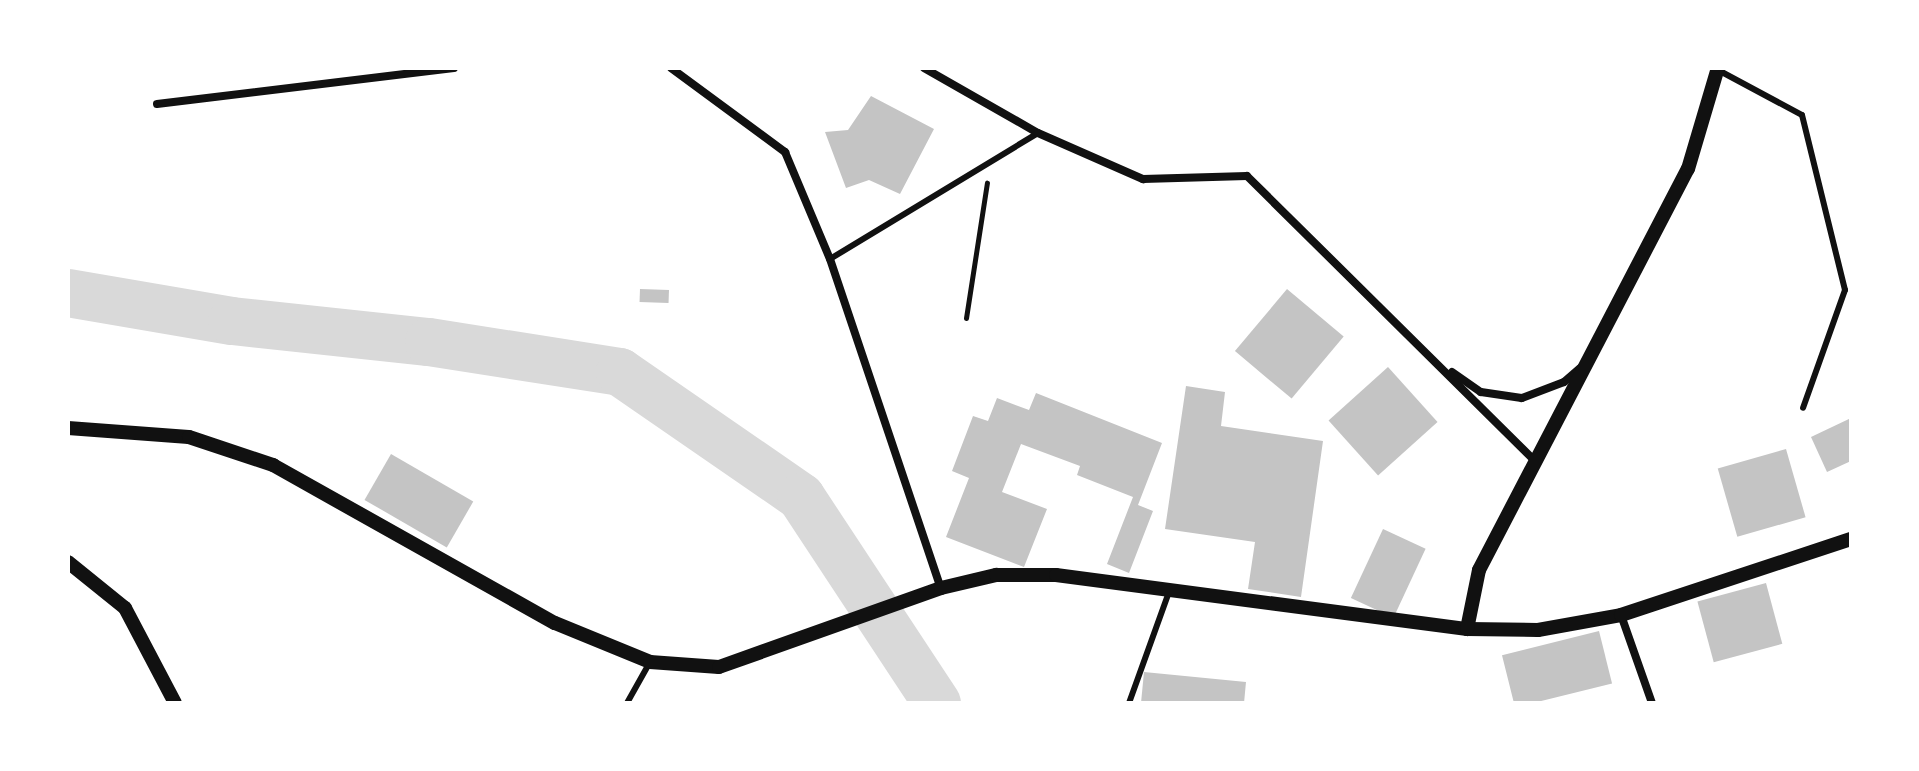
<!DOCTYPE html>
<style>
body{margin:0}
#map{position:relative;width:1919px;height:771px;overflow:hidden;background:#fff;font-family:Helvetica,sans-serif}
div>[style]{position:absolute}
.river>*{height:48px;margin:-24px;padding:0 24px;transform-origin:24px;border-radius:24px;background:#d9d9d9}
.building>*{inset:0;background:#c4c4c4;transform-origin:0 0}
.path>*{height:5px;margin:-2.5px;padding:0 2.5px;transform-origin:2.5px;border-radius:2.5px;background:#111}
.service>*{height:6px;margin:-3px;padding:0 3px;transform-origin:3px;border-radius:3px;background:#111}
.minor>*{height:8px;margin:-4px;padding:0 4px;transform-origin:4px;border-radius:4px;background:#111}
.tertiary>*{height:14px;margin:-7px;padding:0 7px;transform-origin:7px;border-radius:7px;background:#111}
span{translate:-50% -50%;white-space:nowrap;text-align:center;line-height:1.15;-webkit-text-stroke:6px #fff;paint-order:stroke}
.frame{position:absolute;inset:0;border:70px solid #fff;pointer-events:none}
</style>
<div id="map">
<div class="river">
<div style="left:68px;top:293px;width:166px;rotate:9.7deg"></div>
<div style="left:232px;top:321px;width:198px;rotate:6.1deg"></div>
<div style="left:429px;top:342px;width:193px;rotate:8.9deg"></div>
<div style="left:620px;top:372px;width:220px;rotate:34.6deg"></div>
<div style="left:801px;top:497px;width:247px;rotate:56.6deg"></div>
</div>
<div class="building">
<div style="clip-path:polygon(871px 96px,934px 129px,900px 194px,869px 180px,846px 188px,825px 132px,848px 130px)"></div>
<div style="left:640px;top:289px;width:29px;height:13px;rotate:2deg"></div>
<div style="left:1287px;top:289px;width:74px;height:81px;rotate:40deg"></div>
<div style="left:1388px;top:367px;width:74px;height:80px;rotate:48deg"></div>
<div style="clip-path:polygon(1186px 386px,1225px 392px,1221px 426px,1323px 441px,1301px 597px,1248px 589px,1255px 542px,1165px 529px)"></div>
<div style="clip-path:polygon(1036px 393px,1162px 443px,1138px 505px,1153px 511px,1129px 573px,1107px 564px,1133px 497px,1077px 475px,1080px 466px,1021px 444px,1002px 492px,1047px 509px,1024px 567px,946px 537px,969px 478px,952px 471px,973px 416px,988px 421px,997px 398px,1029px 410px)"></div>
<div style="clip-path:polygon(1851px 418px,1851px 461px,1827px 472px,1811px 437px)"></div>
<div style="left:1786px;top:449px;width:71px;height:71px;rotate:74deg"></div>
<div style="left:391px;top:454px;width:95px;height:53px;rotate:30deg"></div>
<div style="left:1383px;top:529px;width:47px;height:76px;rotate:25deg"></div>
<div style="left:1766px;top:583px;width:63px;height:71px;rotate:75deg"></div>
<div style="left:1599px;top:631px;width:54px;height:100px;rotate:76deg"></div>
<div style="clip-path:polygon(1144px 672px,1246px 682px,1244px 703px,1141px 703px)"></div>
</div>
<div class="path">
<div style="left:966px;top:318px;width:137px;rotate:-81.2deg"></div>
</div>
<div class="service">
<div style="left:1718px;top:70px;width:95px;rotate:28.2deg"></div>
<div style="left:1802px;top:115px;width:180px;rotate:76.2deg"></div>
<div style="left:1845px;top:290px;width:125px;rotate:109.6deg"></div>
<div style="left:830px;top:259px;width:243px;rotate:-31.2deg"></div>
<div style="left:627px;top:703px;width:47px;rotate:-60.7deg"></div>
<div style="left:1129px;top:703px;width:118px;rotate:-70.2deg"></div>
</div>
<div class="minor">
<div style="left:671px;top:68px;width:142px;rotate:36.4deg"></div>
<div style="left:785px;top:152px;width:116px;rotate:67.2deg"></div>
<div style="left:830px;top:259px;width:347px;rotate:71.4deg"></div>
<div style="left:924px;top:68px;width:131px;rotate:29.7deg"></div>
<div style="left:1038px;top:133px;width:115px;rotate:23.7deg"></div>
<div style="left:1143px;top:179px;width:104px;rotate:-1.7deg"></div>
<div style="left:1247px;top:176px;width:408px;rotate:44.7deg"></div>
<div style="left:157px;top:104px;width:299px;rotate:-6.9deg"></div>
<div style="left:1452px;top:372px;width:35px;rotate:35deg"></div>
<div style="left:1481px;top:392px;width:41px;rotate:8.3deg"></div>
<div style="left:1522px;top:398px;width:45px;rotate:-20.9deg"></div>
<div style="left:1564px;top:382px;width:21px;rotate:-41deg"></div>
<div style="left:1621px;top:615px;width:93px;rotate:70.6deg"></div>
</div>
<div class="tertiary">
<div style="left:68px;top:428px;width:121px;rotate:4.3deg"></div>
<div style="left:189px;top:437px;width:89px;rotate:18.4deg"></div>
<div style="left:273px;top:465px;width:323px;rotate:29.3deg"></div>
<div style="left:555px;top:623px;width:103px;rotate:22.3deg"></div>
<div style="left:650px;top:662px;width:69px;rotate:4.1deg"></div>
<div style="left:719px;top:667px;width:236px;rotate:-19.6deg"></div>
<div style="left:941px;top:588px;width:57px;rotate:-13.3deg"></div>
<div style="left:996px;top:575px;width:60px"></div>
<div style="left:1056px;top:575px;width:415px;rotate:7.5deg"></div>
<div style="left:1467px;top:629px;width:71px;rotate:0.8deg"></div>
<div style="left:1538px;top:630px;width:84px;rotate:-10.2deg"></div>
<div style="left:1621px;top:615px;width:242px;rotate:-18.3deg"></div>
<div style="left:68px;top:562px;width:73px;rotate:38.9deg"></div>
<div style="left:125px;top:608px;width:107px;rotate:62.2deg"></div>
<div style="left:1467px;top:629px;width:60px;rotate:-78.5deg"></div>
<div style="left:1479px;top:570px;width:452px;rotate:-62.5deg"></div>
<div style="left:1688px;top:169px;width:105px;rotate:-73.5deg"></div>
</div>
<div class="frame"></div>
</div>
